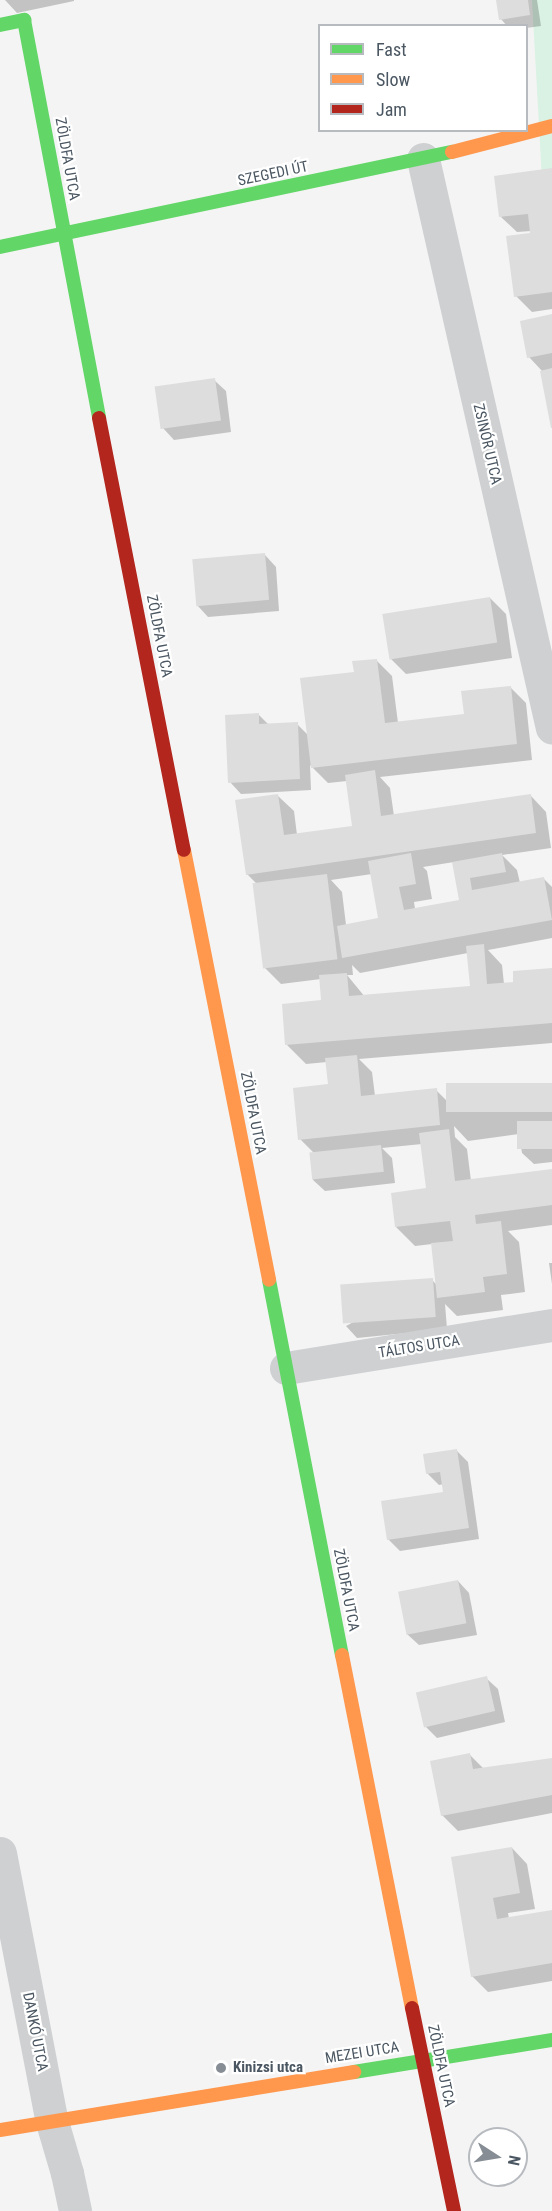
<!DOCTYPE html>
<meta charset="utf-8">
<style>
body{margin:0}
#map{position:relative;width:552px;height:2211px;overflow:hidden;background:#f4f4f4;font-family:"Roboto Condensed",sans-serif}
div>[style]{position:absolute}
.green>*{inset:0;background:#d9f2e3}
.shadow>*{inset:0;background:#0003}
.building>*{inset:0;background:#ddddde;transform-origin:0 0}
.street>*{height:33px;margin:-16.5px;padding:0 16.5px;transform-origin:16.5px;border-radius:16.5px;background:#ced0d2}
.fast>*{height:14px;margin:-7px;padding:0 7px;transform-origin:7px;border-radius:7px;background:#63d668}
.slow>*{height:14px;margin:-7px;padding:0 7px;transform-origin:7px;border-radius:7px;background:#ff974d}
.jam>*{height:14px;margin:-7px;padding:0 7px;transform-origin:7px;border-radius:7px;background:#b3261e}
.dots>*{width:16px;height:16px;translate:-50% -50%;box-sizing:border-box;border:3px solid #fff;border-radius:50%}
span{translate:-50% -50%;white-space:nowrap;text-align:center;line-height:1.15;-webkit-text-stroke:4.5px #fff;paint-order:stroke}
.street-label{font-size:15px;color:#4a5661}
.poi-label{font-size:15px;color:#4a5661;font-weight:700}
.left{translate:0 -50%;text-align:left}
.legend{position:absolute;left:318px;top:24px;width:210px;height:108px;box-sizing:border-box;background:#fff;border:2px solid #b7bbc0;margin:0;padding:8px 10px;list-style:none;font-size:18px;color:#4a5661}
.legend li{display:flex;align-items:center;gap:12px;height:30px}
.legend b{width:30px;border:2px solid #b7bbc0}
.north{position:absolute;left:468px;top:2127px;width:60px;height:60px;box-sizing:border-box;background:#fff;border:2px solid #b7bbc0;border-radius:50%;rotate:102deg;font-size:16px;font-weight:700;line-height:24px;text-align:center;color:#4a5661}
.north::after{content:'';display:block;margin:auto;width:21px;height:27px;background:#868d94;clip-path:polygon(50% 0,100% 100%,50% 72%,0 100%)}
</style>
<div id="map">
<div class="green">
<div style="clip-path:polygon(532px 0,552px 0,552px 176px,542px 179px)"></div>
</div>
<div class="shadow">
<div style="clip-path:polygon(5px 0,74px 0,74px 1px,17px 13px)"></div>
<div style="clip-path:polygon(498px 0,537px 0,541px 26px,526px 28px,526px 26px,507px 26px,501px 19px)"></div>
<div style="clip-path:polygon(552px 170px,552px 309px,532px 312px,516px 296px,531px 231px,517px 232px,501px 217px)"></div>
<div style="clip-path:polygon(552px 316px,552px 426px,543px 372px,529px 357px)"></div>
<div style="clip-path:polygon(214px 380px,226px 391px,231px 432px,174px 440px,163px 428px)"></div>
<div style="clip-path:polygon(265px 555px,276px 567px,279px 611px,208px 617px,197px 605px)"></div>
<div style="clip-path:polygon(490px 598px,506px 614px,512px 658px,406px 674px,390px 658px)"></div>
<div style="clip-path:polygon(evenodd,376px 660px,392px 676px,398px 723px,465px 715px,510px 687px,526px 703px,532px 760px,380px 777px,390px 788px,394px 816px,531px 796px,546px 812px,551px 848px,502px 855px,517px 870px,520px 883px,544px 879px,552px 887px,552px 938px,488px 950px,502px 965px,504px 984px,515px 983px,552px 969px,552px 1043px,359px 1059px,372px 1072px,375px 1096px,436px 1090px,449px 1103px,552px 1085px,552px 1162px,534px 1164px,522px 1153px,519px 1134px,468px 1141px,454px 1126px,455px 1137px,467px 1149px,471px 1181px,552px 1172px,552px 1225px,508px 1231px,519px 1242px,525px 1292px,501px 1295px,503px 1310px,457px 1316px,445px 1304px,447px 1329px,357px 1338px,346px 1326px,432px 1280px,437px 1285px,432px 1244px,415px 1246px,396px 1227px,427px 1190px,422px 1144px,382px 1148px,392px 1158px,395px 1183px,325px 1191px,313px 1180px,315px 1154px,300px 1139px,330px 1086px,327px 1062px,306px 1064px,287px 1045px,323px 1002px,321px 979px,281px 984px,265px 968px,257px 884px,247px 874px,278px 796px,294px 811px,297px 835px,353px 827px,347px 781px,328px 783px,310px 765px,311px 790px,241px 794px,230px 782px,258px 714px,269px 725px,297px 724px,308px 735px,355px 673px,376px 660px,454px 862px,461px 901px,415px 909px,414px 902px,432px 899px,427px 871px,423px 867px,454px 862px,376px 660px,372px 874px,380px 919px,346px 925px,342px 892px,331px 880px,372px 874px,376px 660px,468px 953px,471px 988px,365px 997px,347px 975px,353px 975px,352px 965px,360px 973px,468px 953px)"></div>
<div style="clip-path:polygon(549px 1263px,552px 1263px,552px 1284px)"></div>
<div style="clip-path:polygon(457px 1451px,468px 1462px,479px 1539px,400px 1551px,388px 1539px,445px 1493px,444px 1484px,439px 1485px,427px 1473px)"></div>
<div style="clip-path:polygon(458px 1581px,469px 1593px,477px 1635px,419px 1645px,407px 1634px)"></div>
<div style="clip-path:polygon(486px 1678px,498px 1689px,505px 1722px,437px 1738px,425px 1726px)"></div>
<div style="clip-path:polygon(470px 1755px,484px 1769px,552px 1759px,552px 1813px,458px 1831px,442px 1815px)"></div>
<div style="clip-path:polygon(512px 1848px,527px 1864px,535px 1909px,508px 1913px,509px 1919px,552px 1911px,552px 1981px,488px 1992px,472px 1976px,452px 1858px)"></div>
</div>
<div class="building">
<div style="clip-path:polygon(496px 0,528px 0,530px 15px,499px 20px)"></div>
<div style="clip-path:polygon(552px 168px,552px 292px,514px 297px,506px 236px,530px 233px,528px 214px,499px 217px,494px 176px)"></div>
<div style="clip-path:polygon(552px 314px,552px 353px,527px 358px,520px 321px)"></div>
<div style="clip-path:polygon(552px 368px,552px 428px,551px 428px,540px 371px)"></div>
<div style="left:215px;top:378px;width:43px;height:61px;rotate:82deg"></div>
<div style="left:265px;top:553px;width:47px;height:73px;rotate:85deg"></div>
<div style="left:490px;top:597px;width:46px;height:109px;rotate:81deg"></div>
<div style="clip-path:polygon(377px 659px,385px 723px,464px 714px,461px 691px,511px 686px,517px 744px,311px 768px,300px 678px,354px 672px,352px 661px)"></div>
<div style="clip-path:polygon(259px 713px,259px 724px,298px 722px,300px 779px,228px 783px,225px 715px)"></div>
<div style="clip-path:polygon(375px 770px,381px 816px,531px 794px,536px 833px,246px 875px,235px 800px,278px 794px,284px 835px,352px 826px,345px 775px)"></div>
<div style="clip-path:polygon(411px 853px,416px 884px,399px 887px,404px 910px,459px 900px,452px 862px,502px 853px,506px 872px,470px 878px,472px 890px,544px 877px,552px 920px,342px 958px,337px 926px,378px 918px,368px 861px)"></div>
<div style="left:327px;top:874px;width:86px;height:75px;rotate:83deg"></div>
<div style="clip-path:polygon(484px 944px,487px 984px,513px 982px,513px 971px,552px 968px,552px 1023px,285px 1045px,282px 1004px,321px 1000px,319px 975px,347px 973px,349px 996px,470px 986px,466px 946px)"></div>
<div style="clip-path:polygon(357px 1055px,361px 1096px,437px 1088px,440px 1125px,298px 1140px,293px 1088px,328px 1084px,325px 1058px)"></div>
<div style="left:552px;top:1083px;width:29px;height:106px;rotate:90deg"></div>
<div style="left:552px;top:1121px;width:28px;height:35px;rotate:90deg"></div>
<div style="clip-path:polygon(449px 1129px,455px 1181px,552px 1169px,552px 1205px,475px 1215px,476px 1224px,501px 1221px,507px 1274px,483px 1277px,485px 1292px,437px 1298px,431px 1243px,453px 1241px,450px 1221px,395px 1227px,391px 1193px,426px 1188px,419px 1133px)"></div>
<div style="left:381px;top:1145px;width:27px;height:72px;rotate:84deg"></div>
<div style="left:433px;top:1278px;width:39px;height:93px;rotate:86deg"></div>
<div style="clip-path:polygon(457px 1449px,469px 1528px,387px 1540px,381px 1501px,443px 1492px,440px 1472px,426px 1474px,423px 1454px)"></div>
<div style="left:458px;top:1580px;width:44px;height:61px;rotate:79deg"></div>
<div style="left:487px;top:1676px;width:36px;height:73px;rotate:77deg"></div>
<div style="clip-path:polygon(470px 1753px,473px 1769px,552px 1758px,552px 1795px,441px 1816px,430px 1761px)"></div>
<div style="clip-path:polygon(512px 1847px,520px 1893px,493px 1898px,497px 1919px,552px 1910px,552px 1963px,471px 1977px,451px 1857px)"></div>
</div>
<div class="street">
<div style="left:423px;top:159px;width:583px;rotate:77.23deg"></div>
<div style="left:286px;top:1368px;width:269px;rotate:-9.2deg"></div>
<div style="left:0;top:1853px;width:274px;rotate:79.1deg"></div>
<div style="left:52px;top:2122px;width:53px;rotate:73.6deg"></div>
<div style="left:67px;top:2173px;width:39px;rotate:78deg"></div>
</div>
<div class="fast">
<div style="left:0;top:25px;width:25px;rotate:-12deg"></div>
<div style="left:24px;top:20px;width:405px;rotate:79.3deg"></div>
<div style="left:0;top:247px;width:462px;rotate:-11.9deg"></div>
<div style="left:269px;top:1280px;width:382px;rotate:79deg"></div>
<div style="left:354px;top:2072px;width:201px;rotate:-9.2deg"></div>
</div>
<div class="slow">
<div style="left:452px;top:152px;width:103px;rotate:-14.6deg"></div>
<div style="left:184px;top:850px;width:438px;rotate:78.8deg"></div>
<div style="left:342px;top:1655px;width:360px;rotate:78.8deg"></div>
<div style="left:0;top:2130px;width:359px;rotate:-9.3deg"></div>
</div>
<div class="jam">
<div style="left:99px;top:418px;width:440px;rotate:78.9deg"></div>
<div style="left:412px;top:2008px;width:207px;rotate:78.3deg"></div>
</div>
<div class="dots">
<div style="left:221px;top:2068px;background:#868d94"></div>
</div>
<div class="street-label">
<span style="left:67px;top:159px;rotate:80deg">ZÖLDFA UTCA</span>
<span style="left:273px;top:174px;rotate:-12deg">SZEGEDI ÚT</span>
<span style="left:487px;top:444px;rotate:77deg">ZSINÓR UTCA</span>
<span style="left:159px;top:636px;rotate:79deg">ZÖLDFA UTCA</span>
<span style="left:253px;top:1113px;rotate:79deg">ZÖLDFA UTCA</span>
<span style="left:419px;top:1347px;rotate:-9deg">TÁLTOS UTCA</span>
<span style="left:346px;top:1590px;rotate:79deg">ZÖLDFA UTCA</span>
<span style="left:35px;top:2032px;rotate:79deg">DANKÓ UTCA</span>
<span style="left:362px;top:2053px;rotate:-9deg">MEZEI UTCA</span>
<span style="left:441px;top:2066px;rotate:78deg">ZÖLDFA UTCA</span>
</div>
<div class="poi-label">
<span class="left" style="left:233px;top:2068px">Kinizsi utca</span>
</div>
<ul class="legend">
<li><b style="height:8px;background:#63d668"></b>Fast</li>
<li><b style="height:8px;background:#ff974d"></b>Slow</li>
<li><b style="height:8px;background:#b3261e"></b>Jam</li>
</ul>
<div class="north">N</div>
</div>
